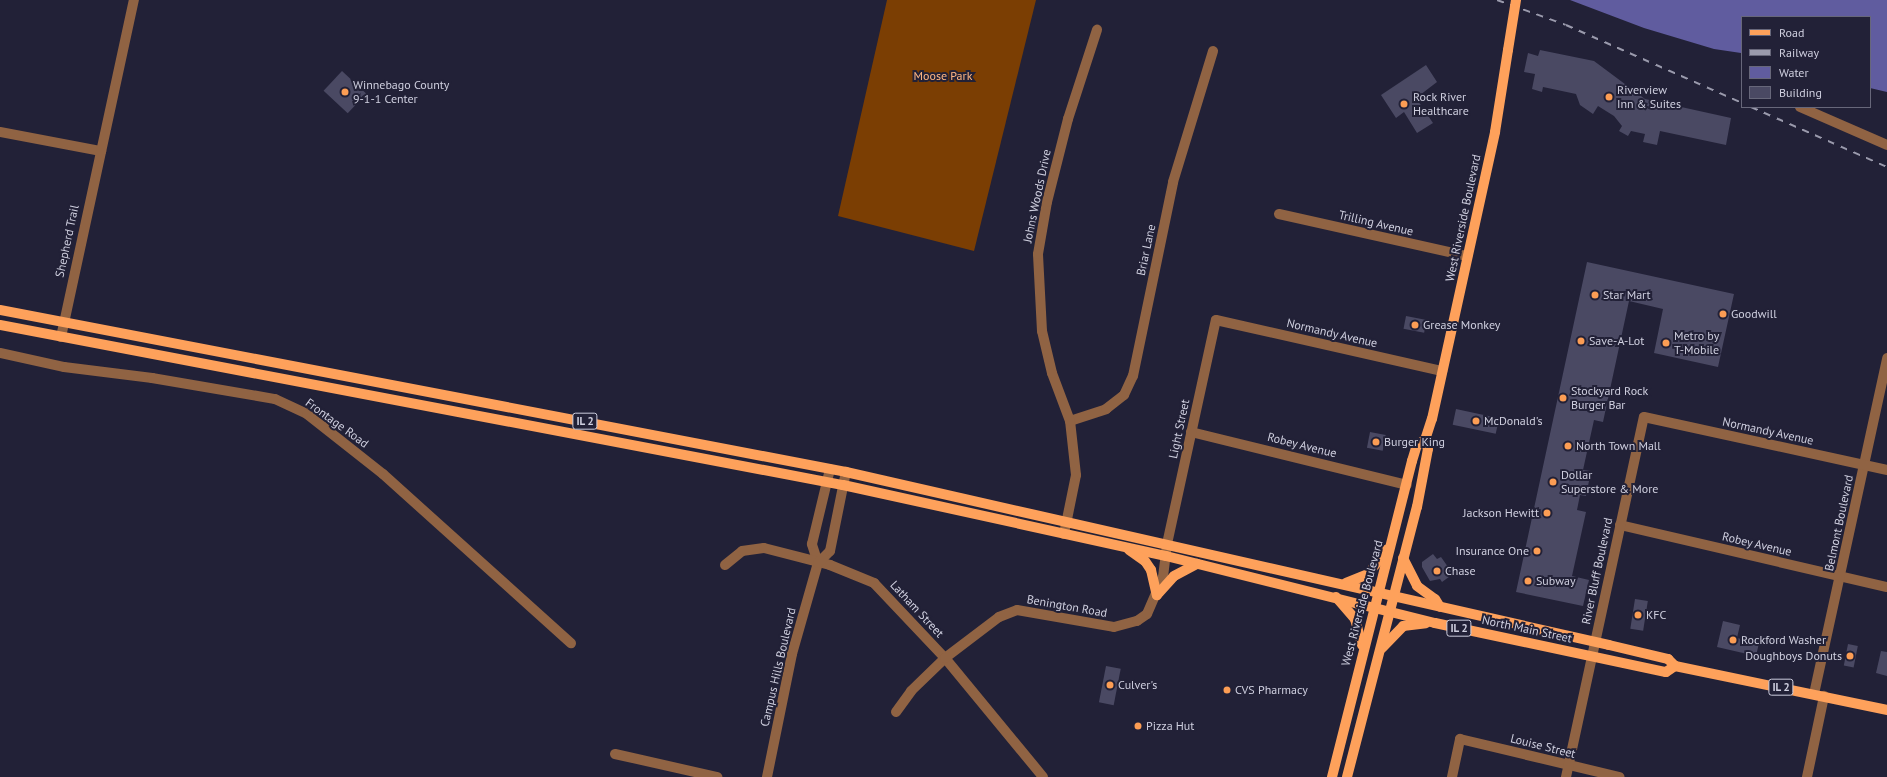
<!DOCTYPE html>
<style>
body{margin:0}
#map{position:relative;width:1887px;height:777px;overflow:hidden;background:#222137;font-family:"PT Sans",sans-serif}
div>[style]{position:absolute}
.forest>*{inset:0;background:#7b3e03}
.water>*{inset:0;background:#605c9f}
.building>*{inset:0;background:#4a4963;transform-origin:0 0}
.minor>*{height:10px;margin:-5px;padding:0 5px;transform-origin:5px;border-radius:5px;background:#906343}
.major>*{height:10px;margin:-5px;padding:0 5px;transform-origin:5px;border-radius:5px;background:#fea15b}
.rail>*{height:2px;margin-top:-1px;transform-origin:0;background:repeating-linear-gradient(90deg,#9a9aac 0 7px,transparent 0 14px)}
.major-bridge>*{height:10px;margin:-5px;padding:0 5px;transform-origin:5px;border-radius:5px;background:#fea15b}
.dots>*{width:11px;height:11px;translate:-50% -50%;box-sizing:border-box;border:2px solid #222137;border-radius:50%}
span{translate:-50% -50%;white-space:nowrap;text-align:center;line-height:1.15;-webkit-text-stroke:4px #222137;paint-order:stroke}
.shield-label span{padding:1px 3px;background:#222137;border:1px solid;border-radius:3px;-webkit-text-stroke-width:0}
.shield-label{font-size:11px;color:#cfcfdf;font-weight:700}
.park-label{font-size:12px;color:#ffb683}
.poi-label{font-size:12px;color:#cfcfdf}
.left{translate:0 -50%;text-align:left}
.right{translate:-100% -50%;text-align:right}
.street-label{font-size:12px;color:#cfcfdf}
.legend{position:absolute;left:1741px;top:16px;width:130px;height:92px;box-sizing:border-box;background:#222137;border:1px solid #67677a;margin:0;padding:5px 7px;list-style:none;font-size:12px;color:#cfcfdf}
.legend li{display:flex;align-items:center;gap:8px;height:20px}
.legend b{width:20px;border:1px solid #67677a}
</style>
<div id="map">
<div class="forest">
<div style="clip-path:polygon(887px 0,1036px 0,974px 251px,838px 216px)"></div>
</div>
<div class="water">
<div style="clip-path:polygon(1570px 0,1887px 0,1887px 92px,1870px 88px,1870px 17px,1742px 17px,1741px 53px,1714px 49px,1644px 28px)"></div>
</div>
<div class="building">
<div style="clip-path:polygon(1540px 50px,1594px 61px,1645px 99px,1731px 118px,1726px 145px,1660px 131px,1657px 145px,1643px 142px,1645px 134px,1631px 131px,1628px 136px,1619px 131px,1622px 126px,1614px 116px,1598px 106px,1593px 114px,1580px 105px,1576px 94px,1543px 87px,1542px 92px,1532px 89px,1535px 74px,1524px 72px,1528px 53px,1538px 56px)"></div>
<div style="clip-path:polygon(1426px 65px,1437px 82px,1416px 98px,1433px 123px,1417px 133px,1404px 112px,1396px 118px,1381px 95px)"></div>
<div style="left:342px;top:71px;width:33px;height:27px;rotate:43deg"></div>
<div style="clip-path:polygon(1587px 262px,1734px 294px,1718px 367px,1654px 353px,1663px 309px,1629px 301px,1603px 422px,1594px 420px,1583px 470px,1591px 471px,1586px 496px,1580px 495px,1577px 510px,1586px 512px,1572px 576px,1589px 580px,1583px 606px,1516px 592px)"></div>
<div style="left:1406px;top:316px;width:21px;height:13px;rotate:11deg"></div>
<div style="left:1456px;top:409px;width:44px;height:16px;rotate:12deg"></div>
<div style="left:1370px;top:432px;width:16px;height:16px;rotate:11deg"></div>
<div style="clip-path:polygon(1433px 554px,1437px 559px,1441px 557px,1453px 574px,1442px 582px,1440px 579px,1430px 581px,1422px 567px,1422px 562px)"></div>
<div style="left:1635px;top:599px;width:13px;height:30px;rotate:9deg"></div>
<div style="clip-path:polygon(1723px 621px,1740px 625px,1737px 638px,1759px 643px,1756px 656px,1717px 647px)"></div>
<div style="left:1848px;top:644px;width:10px;height:22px;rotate:11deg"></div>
<div style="clip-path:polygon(1881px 651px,1887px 652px,1887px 676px,1876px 673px)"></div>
<div style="left:1106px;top:666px;width:15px;height:37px;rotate:11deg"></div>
</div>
<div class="minor">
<div style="left:1800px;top:107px;width:95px;rotate:23.6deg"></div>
<div style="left:0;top:132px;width:103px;rotate:10.7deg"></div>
<div style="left:1279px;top:214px;width:193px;rotate:12.6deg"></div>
<div style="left:61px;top:337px;width:345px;rotate:-77.8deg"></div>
<div style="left:0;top:353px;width:66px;rotate:12.3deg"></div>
<div style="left:64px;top:367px;width:89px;rotate:7.1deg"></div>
<div style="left:152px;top:378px;width:125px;rotate:9.7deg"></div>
<div style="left:275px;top:399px;width:35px;rotate:25deg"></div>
<div style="left:307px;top:414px;width:97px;rotate:38.3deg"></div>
<div style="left:383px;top:474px;width:253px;rotate:42deg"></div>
<div style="left:1070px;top:421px;width:38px;rotate:-18deg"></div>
<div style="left:1106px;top:409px;width:23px;rotate:-38deg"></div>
<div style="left:1124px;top:395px;width:21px;rotate:-65deg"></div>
<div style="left:1133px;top:376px;width:198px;rotate:-78.3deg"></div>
<div style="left:1173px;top:182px;width:137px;rotate:-73deg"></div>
<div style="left:1191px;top:432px;width:222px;rotate:13.8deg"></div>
<div style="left:1620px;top:525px;width:274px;rotate:13.1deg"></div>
<div style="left:1064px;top:534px;width:60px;rotate:-78.5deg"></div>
<div style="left:1076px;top:475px;width:54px;rotate:-96.3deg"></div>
<div style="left:1070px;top:421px;width:51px;rotate:-110.6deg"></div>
<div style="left:1052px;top:373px;width:43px;rotate:-103.4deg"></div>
<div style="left:1042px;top:331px;width:77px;rotate:-93deg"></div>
<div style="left:1038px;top:254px;width:53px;rotate:-80.2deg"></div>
<div style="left:1047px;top:202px;width:86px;rotate:-75.8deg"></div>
<div style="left:1068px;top:119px;width:94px;rotate:-72deg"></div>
<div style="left:818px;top:563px;width:20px;rotate:-108deg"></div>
<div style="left:812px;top:544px;width:77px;rotate:-76.5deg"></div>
<div style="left:725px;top:565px;width:22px;rotate:-39deg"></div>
<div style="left:742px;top:551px;width:22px;rotate:-8deg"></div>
<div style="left:764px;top:548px;width:68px;rotate:14.4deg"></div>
<div style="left:830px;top:565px;width:48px;rotate:22.2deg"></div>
<div style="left:874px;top:583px;width:103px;rotate:46.6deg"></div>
<div style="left:945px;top:658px;width:154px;rotate:50.5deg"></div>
<div style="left:1814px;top:694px;width:344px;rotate:-77.7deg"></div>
<div style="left:896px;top:712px;width:26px;rotate:-54deg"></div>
<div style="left:911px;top:691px;width:47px;rotate:-44.1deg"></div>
<div style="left:945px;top:658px;width:68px;rotate:-37.2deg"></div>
<div style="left:999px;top:617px;width:19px;rotate:-21deg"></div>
<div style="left:1017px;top:610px;width:98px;rotate:9.9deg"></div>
<div style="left:1114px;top:627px;width:24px;rotate:-15deg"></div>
<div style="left:1137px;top:621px;width:12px;rotate:-35deg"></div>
<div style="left:1147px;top:614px;width:40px;rotate:-66.6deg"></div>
<div style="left:1163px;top:577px;width:33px;rotate:-83deg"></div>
<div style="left:1167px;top:544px;width:229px;rotate:-77.7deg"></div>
<div style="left:1216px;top:320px;width:232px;rotate:12.7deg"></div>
<div style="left:615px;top:754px;width:105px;rotate:12.7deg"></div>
<div style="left:767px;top:777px;width:126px;rotate:-78.5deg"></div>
<div style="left:792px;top:654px;width:95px;rotate:-74.1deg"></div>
<div style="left:818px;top:563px;width:17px;rotate:-45deg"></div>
<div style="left:830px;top:551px;width:81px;rotate:-78.6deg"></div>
<div style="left:1452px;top:777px;width:39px;rotate:-78deg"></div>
<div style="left:1460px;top:739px;width:164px;rotate:13.4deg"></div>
<div style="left:1566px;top:777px;width:368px;rotate:-77.8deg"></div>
<div style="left:1644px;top:417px;width:249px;rotate:12.3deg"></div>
<div style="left:1807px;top:777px;width:83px;rotate:-78.1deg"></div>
</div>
<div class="major">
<div style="left:0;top:310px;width:861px;rotate:10.84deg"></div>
<div style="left:846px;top:472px;width:782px;rotate:12.78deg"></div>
<div style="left:1609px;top:645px;width:61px;rotate:13.3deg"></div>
<div style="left:1668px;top:659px;width:10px;rotate:45deg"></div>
<div style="left:1675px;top:666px;width:217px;rotate:11.7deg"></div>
<div style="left:0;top:325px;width:858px;rotate:10.75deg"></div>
<div style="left:843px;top:485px;width:331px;rotate:12.4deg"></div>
<div style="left:1166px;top:556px;width:277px;rotate:14deg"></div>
<div style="left:1435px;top:623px;width:236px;rotate:12deg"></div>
<div style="left:1666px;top:672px;width:11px;rotate:-34deg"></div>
<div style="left:1129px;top:550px;width:19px;rotate:35deg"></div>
<div style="left:1145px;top:561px;width:11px;rotate:56deg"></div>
<div style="left:1151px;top:570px;width:26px;rotate:77deg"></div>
<div style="left:1403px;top:558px;width:31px;rotate:63deg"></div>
<div style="left:1417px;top:586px;width:22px;rotate:36deg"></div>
<div style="left:1435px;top:599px;width:9px;rotate:58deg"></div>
<div style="left:1346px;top:583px;width:24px;rotate:-22deg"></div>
<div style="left:1368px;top:574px;width:31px;rotate:-52deg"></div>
<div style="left:1157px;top:595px;width:25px;rotate:-48deg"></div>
<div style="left:1174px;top:576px;width:26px;rotate:-28deg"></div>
<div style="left:1336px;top:597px;width:29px;rotate:49deg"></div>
<div style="left:1355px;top:619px;width:27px;rotate:75deg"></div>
<div style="left:1382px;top:648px;width:30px;rotate:-46deg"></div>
<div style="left:1403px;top:626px;width:23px;rotate:-7deg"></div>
<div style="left:1332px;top:777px;width:326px;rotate:-75.8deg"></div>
<div style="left:1412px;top:461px;width:17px;rotate:-73deg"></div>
<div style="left:1417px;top:445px;width:9px;rotate:-32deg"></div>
<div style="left:1425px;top:440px;width:22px;rotate:-72deg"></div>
<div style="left:1432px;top:419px;width:294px;rotate:-77.6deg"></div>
<div style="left:1495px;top:132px;width:83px;rotate:-81deg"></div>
<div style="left:1347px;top:777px;width:279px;rotate:-75.5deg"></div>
<div style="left:1417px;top:507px;width:59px;rotate:-79.3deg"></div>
<div style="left:1428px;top:449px;width:9px;rotate:-108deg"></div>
</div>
<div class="rail">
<div style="left:1497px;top:0;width:73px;rotate:19.9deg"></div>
<div style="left:1566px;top:25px;width:193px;rotate:23.9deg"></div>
<div style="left:1751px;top:107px;width:149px;rotate:23.8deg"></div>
</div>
<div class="major-bridge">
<div style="left:1508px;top:50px;width:51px;rotate:-80.9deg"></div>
</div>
<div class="dots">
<div style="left:345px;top:92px;background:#fc9d54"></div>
<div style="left:1609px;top:97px;background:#fc9d54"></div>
<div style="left:1404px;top:104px;background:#fc9d54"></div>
<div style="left:1595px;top:295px;background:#fc9d54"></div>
<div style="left:1723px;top:314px;background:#fc9d54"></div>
<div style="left:1415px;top:325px;background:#fc9d54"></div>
<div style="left:1581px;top:341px;background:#fc9d54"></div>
<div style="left:1666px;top:343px;background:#fc9d54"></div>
<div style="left:1563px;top:398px;background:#fc9d54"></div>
<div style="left:1476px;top:421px;background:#fc9d54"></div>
<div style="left:1376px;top:442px;background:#fc9d54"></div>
<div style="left:1568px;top:446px;background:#fc9d54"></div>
<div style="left:1553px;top:482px;background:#fc9d54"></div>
<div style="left:1547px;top:513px;background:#fc9d54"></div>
<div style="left:1537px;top:551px;background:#fc9d54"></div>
<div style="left:1437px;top:571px;background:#fc9d54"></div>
<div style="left:1528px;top:581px;background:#fc9d54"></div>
<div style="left:1638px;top:615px;background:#fc9d54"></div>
<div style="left:1733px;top:640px;background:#fc9d54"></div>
<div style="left:1850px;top:656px;background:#fc9d54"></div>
<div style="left:1110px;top:685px;background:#fc9d54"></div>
<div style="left:1227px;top:690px;background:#fc9d54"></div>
<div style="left:1138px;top:726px;background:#fc9d54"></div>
</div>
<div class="shield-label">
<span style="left:585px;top:421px">IL 2</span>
<span style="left:1459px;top:628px">IL 2</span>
<span style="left:1781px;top:687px">IL 2</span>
</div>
<div class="park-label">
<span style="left:943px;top:76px">Moose Park</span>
</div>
<div class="poi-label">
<span class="left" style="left:353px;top:92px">Winnebago County<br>9-1-1 Center</span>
<span class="left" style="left:1617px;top:97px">Riverview<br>Inn &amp; Suites</span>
<span class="left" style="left:1413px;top:104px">Rock River<br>Healthcare</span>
<span class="left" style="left:1603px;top:295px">Star Mart</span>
<span class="left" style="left:1731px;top:314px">Goodwill</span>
<span class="left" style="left:1423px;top:325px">Grease Monkey</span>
<span class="left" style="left:1674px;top:343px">Metro by<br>T-Mobile</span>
<span class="left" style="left:1589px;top:341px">Save-A-Lot</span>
<span class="left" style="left:1571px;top:398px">Stockyard Rock<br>Burger Bar</span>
<span class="left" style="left:1484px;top:421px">McDonald's</span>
<span class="left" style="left:1384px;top:442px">Burger King</span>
<span class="left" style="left:1576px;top:446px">North Town Mall</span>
<span class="left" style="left:1561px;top:482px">Dollar<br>Superstore &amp; More</span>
<span class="right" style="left:1539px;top:513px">Jackson Hewitt</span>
<span class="right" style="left:1529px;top:551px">Insurance One</span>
<span class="left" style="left:1445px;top:571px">Chase</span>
<span class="left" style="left:1536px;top:581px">Subway</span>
<span class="left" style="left:1646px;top:615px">KFC</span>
<span class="left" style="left:1741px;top:640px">Rockford Washer</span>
<span class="right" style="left:1842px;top:656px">Doughboys Donuts</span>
<span class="left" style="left:1118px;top:685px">Culver's</span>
<span class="left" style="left:1235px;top:690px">CVS Pharmacy</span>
<span class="left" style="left:1146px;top:726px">Pizza Hut</span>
</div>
<div class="street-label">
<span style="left:1037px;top:196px;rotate:-78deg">Johns Woods Drive</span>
<span style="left:1463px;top:218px;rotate:-78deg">West Riverside Boulevard</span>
<span style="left:1376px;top:223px;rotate:13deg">Trilling Avenue</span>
<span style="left:67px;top:241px;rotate:-78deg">Shepherd Trail</span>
<span style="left:1146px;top:250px;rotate:-78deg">Briar Lane</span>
<span style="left:1332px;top:333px;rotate:13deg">Normandy Avenue</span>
<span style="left:337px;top:423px;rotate:36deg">Frontage Road</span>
<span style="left:1179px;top:429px;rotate:-78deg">Light Street</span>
<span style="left:1768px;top:431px;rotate:12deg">Normandy Avenue</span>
<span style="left:1302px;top:445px;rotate:14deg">Robey Avenue</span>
<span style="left:1839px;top:523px;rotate:-78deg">Belmont Boulevard</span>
<span style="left:1757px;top:544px;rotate:13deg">Robey Avenue</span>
<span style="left:1597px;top:571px;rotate:-78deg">River Bluff Boulevard</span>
<span style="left:1362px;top:603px;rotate:-75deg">West Riverside Boulevard</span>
<span style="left:1067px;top:606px;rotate:10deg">Benington Road</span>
<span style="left:917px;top:609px;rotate:47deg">Latham Street</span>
<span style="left:1527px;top:629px;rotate:12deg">North Main Street</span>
<span style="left:778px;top:667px;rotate:-77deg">Campus Hills Boulevard</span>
<span style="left:1543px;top:746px;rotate:14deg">Louise Street</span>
</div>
<ul class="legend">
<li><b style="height:5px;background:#fea15b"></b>Road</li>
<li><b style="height:5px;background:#9a9aac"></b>Railway</li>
<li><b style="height:11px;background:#605c9f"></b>Water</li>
<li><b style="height:11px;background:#4a4963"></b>Building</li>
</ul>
</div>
